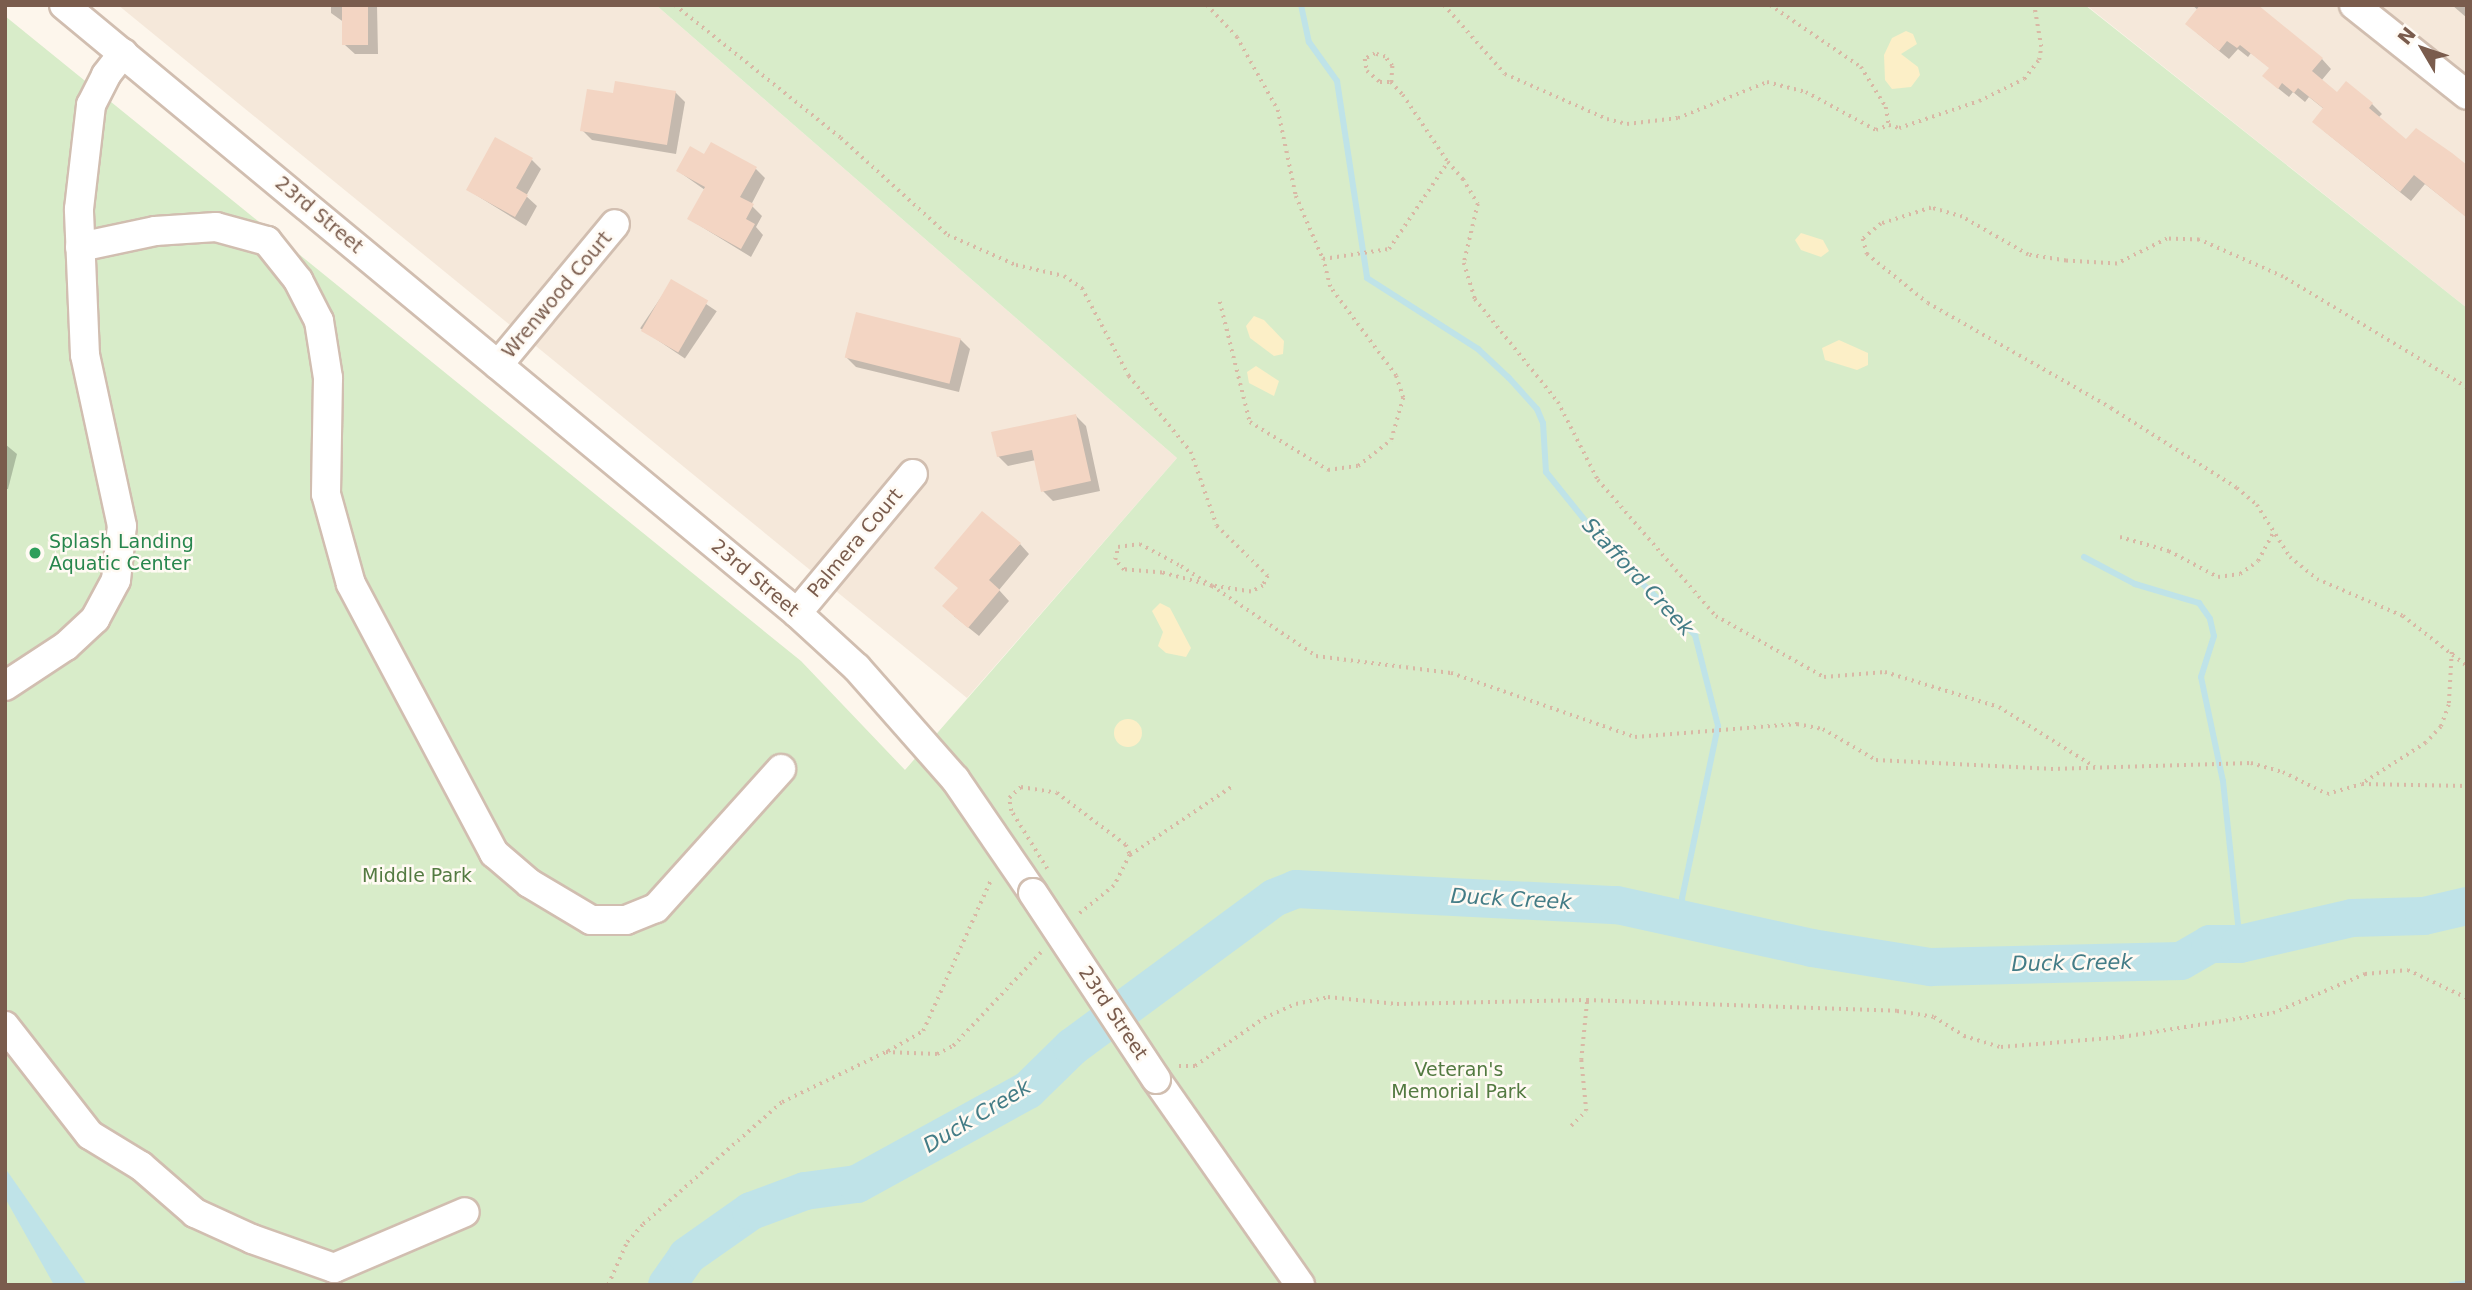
<!DOCTYPE html>
<style>
body{margin:0}
#map{position:relative;width:2472px;height:1290px;overflow:hidden;background:#fdf6ec;font-family:"DejaVu Sans",sans-serif}
div>[style]{position:absolute}
.residential>*{inset:0;background:#f5e8da}
.green>*{inset:0;background:#d8ecc9}
.sand>*{inset:0;background:#fcefc7}
.round{border-radius:50%}
.water>*{inset:0;background:#bfe3e8}
.shadow>*{inset:0;background:#0003;transform-origin:0 0}
.stream>*{height:6px;margin:-3px;padding:0 3px;transform-origin:3px;border-radius:3px;background:#bfe3e8}
.river>*{height:38px;margin:-19px;padding:0 19px;transform-origin:19px;border-radius:19px;background:#bfe3e8}
.building>*{inset:0;background:#f3d5c3;transform-origin:0 0}
.path>*{height:3.5px;margin-top:-1.75px;transform-origin:0;background:repeating-linear-gradient(90deg,#d9b8a5 0 2px,transparent 0 7px)}
.roads{filter:drop-shadow(2px 0 #d1beb0) drop-shadow(-2px 0 #d1beb0) drop-shadow(0 2px #d1beb0) drop-shadow(0 -2px #d1beb0)}
.minor>*{height:28px;margin:-14px;padding:0 14px;transform-origin:14px;border-radius:14px;background:#fff}
.bridges{filter:drop-shadow(2px 0 #d1beb0) drop-shadow(-2px 0 #d1beb0) drop-shadow(0 2px #d1beb0) drop-shadow(0 -2px #d1beb0)}
.minor-bridge>*{height:28px;margin:-14px;padding:0 14px;transform-origin:14px;border-radius:14px;background:#fff}
.dots>*{width:19px;height:19px;translate:-50% -50%;box-sizing:border-box;border:4px solid #fffaf3;border-radius:50%}
span{translate:-50% -50%;white-space:nowrap;text-align:center;line-height:1.15;-webkit-text-stroke:5px #fffaf3;paint-order:stroke}
.street-label{font-size:19px;color:#7a5c4d}
.leisure-label{font-size:19px;color:#27864d}
.left{translate:0 -50%;text-align:left}
.park-label{font-size:19px;color:#537a41}
.water-label{font-size:21px;color:#437c86;font-style:italic}
.frame{position:absolute;inset:0;border:7px solid #7a5c4d;pointer-events:none}
.north{position:absolute;left:2388px;top:14px;width:70px;height:70px;-webkit-text-stroke:5px #fffaf3;paint-order:stroke;rotate:309deg;font-size:19px;font-weight:700;line-height:28px;text-align:center;color:#7a5c4d}
.north::after{content:'';display:block;margin:auto;width:24px;height:32px;background:#7a5c4d;clip-path:polygon(50% 0,100% 100%,50% 72%,0 100%)}
</style>
<div id="map">
<div class="residential">
<div style="clip-path:polygon(118px 5px,656px 5px,1177px 458px,967px 698px)"></div>
<div style="clip-path:polygon(2086px 5px,2467px 5px,2467px 308px)"></div>
</div>
<div class="green">
<div style="clip-path:polygon(656px 5px,2085px 5px,2467px 308px,2467px 1285px,5px 1285px,5px 16px,801px 661px,905px 770px,1177px 458px)"></div>
</div>
<div class="sand">
<div style="clip-path:polygon(1906px 31px,1913px 34px,1917px 44px,1901px 54px,1918px 67px,1920px 75px,1911px 87px,1892px 89px,1885px 80px,1884px 55px,1892px 38px)"></div>
<div style="clip-path:polygon(1801px 233px,1823px 240px,1829px 251px,1821px 257px,1801px 250px,1795px 240px)"></div>
<div style="clip-path:polygon(1254px 316px,1264px 320px,1284px 341px,1283px 354px,1274px 356px,1250px 338px,1246px 326px)"></div>
<div style="clip-path:polygon(1839px 340px,1868px 353px,1868px 365px,1857px 370px,1825px 360px,1822px 348px)"></div>
<div style="clip-path:polygon(1256px 366px,1279px 381px,1274px 396px,1249px 383px,1247px 372px)"></div>
<div style="clip-path:polygon(1160px 603px,1170px 608px,1191px 648px,1186px 657px,1166px 653px,1158px 646px,1163px 632px,1152px 611px)"></div>
<div class="round" style="left:1114px;top:719px;width:28px;height:28px"></div>
</div>
<div class="water">
<div style="clip-path:polygon(5px 1168px,87px 1285px,54px 1285px,5px 1198px)"></div>
</div>
<div class="shadow">
<div style="clip-path:polygon(331px 5px,377px 5px,378px 54px,355px 54px,345px 45px,345px 23px,331px 13px)"></div>
<div style="clip-path:polygon(2192px 5px,2236px 5px,2322px 59px,2331px 69px,2321px 81px,2337px 94px,2372px 104px,2382px 114px,2378px 118px,2467px 217px,2425px 184px,2411px 201px,2324px 131px,2324px 109px,2309px 97px,2305px 102px,2293px 92px,2289px 97px,2274px 85px,2270px 68px,2251px 53px,2248px 57px,2238px 49px,2229px 59px,2197px 33px,2198px 10px)"></div>
<div style="clip-path:polygon(2452px 5px,2467px 5px,2467px 18px)"></div>
<div style="clip-path:polygon(675px 92px,685px 102px,676px 154px,592px 140px,582px 130px,615px 95px)"></div>
<div style="clip-path:polygon(705px 156px,755px 168px,765px 178px,751px 205px,762px 216px,756px 227px,763px 235px,751px 257px,689px 219px,705px 190px,678px 171px)"></div>
<div style="clip-path:polygon(531px 159px,541px 169px,526px 196px,537px 206px,526px 226px,468px 190px)"></div>
<div style="left:672px;top:281px;width:54px;height:57px;rotate:34deg"></div>
<div style="clip-path:polygon(960px 339px,970px 349px,959px 392px,856px 367px,846px 357px)"></div>
<div style="clip-path:polygon(1076px 416px,1086px 426px,1100px 491px,1053px 501px,1043px 491px,1036px 460px,1008px 466px,998px 456px)"></div>
<div style="clip-path:polygon(5px 444px,17px 454px,8px 489px,5px 489px)"></div>
<div style="clip-path:polygon(1020px 544px,1029px 554px,999px 590px,1009px 601px,979px 636px,954px 616px)"></div>
</div>
<div class="stream">
<div style="left:1301px;top:5px;width:38px;rotate:78deg"></div>
<div style="left:1309px;top:42px;width:48px;rotate:54.3deg"></div>
<div style="left:1337px;top:81px;width:199px;rotate:81.3deg"></div>
<div style="left:1367px;top:278px;width:132px;rotate:32.6deg"></div>
<div style="left:1478px;top:349px;width:42px;rotate:43.1deg"></div>
<div style="left:1509px;top:378px;width:42px;rotate:47.9deg"></div>
<div style="left:1537px;top:409px;width:15px;rotate:67deg"></div>
<div style="left:1543px;top:423px;width:49px;rotate:86.5deg"></div>
<div style="left:1546px;top:472px;width:107px;rotate:51.1deg"></div>
<div style="left:1613px;top:555px;width:115px;rotate:44.3deg"></div>
<div style="left:1695px;top:635px;width:94px;rotate:75.8deg"></div>
<div style="left:1718px;top:726px;width:176px;rotate:101.8deg"></div>
<div style="left:1682px;top:898px;width:18px;rotate:87deg"></div>
<div style="left:2084px;top:557px;width:58px;rotate:27.9deg"></div>
<div style="left:2135px;top:584px;width:67px;rotate:16.5deg"></div>
<div style="left:2199px;top:603px;width:19px;rotate:55deg"></div>
<div style="left:2210px;top:619px;width:17px;rotate:77deg"></div>
<div style="left:2214px;top:636px;width:43px;rotate:107.6deg"></div>
<div style="left:2201px;top:677px;width:106px;rotate:78.1deg"></div>
<div style="left:2223px;top:781px;width:164px;rotate:84deg"></div>
<div style="left:2451px;top:1285px;width:16px;rotate:-7deg"></div>
</div>
<div class="river">
<div style="left:667px;top:1285px;width:35px;rotate:-55deg"></div>
<div style="left:687px;top:1256px;width:78px;rotate:-35.1deg"></div>
<div style="left:751px;top:1211px;width:58px;rotate:-20.3deg"></div>
<div style="left:805px;top:1191px;width:52px;rotate:-7.7deg"></div>
<div style="left:857px;top:1184px;width:195px;rotate:-28.8deg"></div>
<div style="left:1028px;top:1090px;width:62px;rotate:-44.3deg"></div>
<div style="left:1072px;top:1047px;width:251px;rotate:-36.4deg"></div>
<div style="left:1274px;top:898px;width:24px;rotate:-22deg"></div>
<div style="left:1296px;top:889px;width:321px;rotate:2.9deg"></div>
<div style="left:1617px;top:905px;width:200px;rotate:12.4deg"></div>
<div style="left:1812px;top:948px;width:121px;rotate:9.1deg"></div>
<div style="left:1931px;top:967px;width:250px;rotate:-1.4deg"></div>
<div style="left:2181px;top:961px;width:34px;rotate:-30deg"></div>
<div style="left:2210px;top:944px;width:30px"></div>
<div style="left:2240px;top:944px;width:115px;rotate:-13.1deg"></div>
<div style="left:2352px;top:918px;width:72px;rotate:-1.6deg"></div>
<div style="left:2424px;top:916px;width:44px;rotate:-13.1deg"></div>
</div>
<div class="building">
<div style="left:342px;top:5px;width:26px;height:40px"></div>
<div style="clip-path:polygon(2200px 5px,2258px 5px,2323px 58px,2312px 71px,2337px 92px,2346px 81px,2373px 103px,2369px 108px,2406px 139px,2416px 128px,2452px 153px,2467px 165px,2467px 218px,2414px 175px,2400px 192px,2312px 122px,2323px 108px,2298px 88px,2294px 93px,2282px 83px,2278px 89px,2262px 76px,2269px 68px,2240px 45px,2237px 48px,2227px 41px,2219px 51px,2185px 24px)"></div>
<div style="clip-path:polygon(615px 81px,676px 91px,667px 145px,580px 131px,587px 89px,613px 93px)"></div>
<div style="clip-path:polygon(495px 137px,533px 158px,516px 188px,528px 195px,515px 217px,466px 190px)"></div>
<div style="clip-path:polygon(711px 142px,757px 167px,740px 197px,754px 204px,746px 219px,755px 224px,741px 249px,687px 219px,705px 187px,676px 171px,690px 146px,704px 154px)"></div>
<div style="left:671px;top:279px;width:43px;height:60px;rotate:30deg"></div>
<div style="left:856px;top:312px;width:108px;height:47px;rotate:14deg"></div>
<div style="clip-path:polygon(1076px 414px,1091px 481px,1041px 492px,1032px 450px,997px 457px,991px 432px)"></div>
<div style="clip-path:polygon(982px 511px,1021px 543px,989px 580px,1000px 590px,968px 628px,942px 606px,958px 588px,934px 568px)"></div>
</div>
<div class="path">
<div style="left:675px;top:5px;width:213px;rotate:38.7deg"></div>
<div style="left:841px;top:138px;width:144px;rotate:42.2deg"></div>
<div style="left:948px;top:235px;width:74px;rotate:23.8deg"></div>
<div style="left:1016px;top:265px;width:49px;rotate:12.9deg"></div>
<div style="left:1064px;top:276px;width:22px;rotate:34deg"></div>
<div style="left:1082px;top:288px;width:100px;rotate:61.9deg"></div>
<div style="left:1129px;top:376px;width:98px;rotate:50.8deg"></div>
<div style="left:1191px;top:452px;width:78px;rotate:70.6deg"></div>
<div style="left:1217px;top:526px;width:71px;rotate:44.4deg"></div>
<div style="left:1268px;top:576px;width:11px;rotate:117deg"></div>
<div style="left:1263px;top:586px;width:13px;rotate:153deg"></div>
<div style="left:1251px;top:592px;width:39px;rotate:-171deg"></div>
<div style="left:1212px;top:586px;width:52px;rotate:-165.4deg"></div>
<div style="left:1162px;top:573px;width:38px;rotate:-175deg"></div>
<div style="left:1124px;top:570px;width:13px;rotate:-132deg"></div>
<div style="left:1115px;top:560px;width:13px;rotate:-77deg"></div>
<div style="left:1118px;top:547px;width:22px;rotate:-8deg"></div>
<div style="left:1140px;top:544px;width:47px;rotate:28.2deg"></div>
<div style="left:1181px;top:566px;width:37px;rotate:33deg"></div>
<div style="left:1212px;top:586px;width:125px;rotate:33.9deg"></div>
<div style="left:1316px;top:656px;width:136px;rotate:7.2deg"></div>
<div style="left:1451px;top:673px;width:195px;rotate:19.2deg"></div>
<div style="left:1635px;top:737px;width:163px;rotate:-4.6deg"></div>
<div style="left:1797px;top:724px;width:26px;rotate:11deg"></div>
<div style="left:1823px;top:729px;width:61px;rotate:30.3deg"></div>
<div style="left:1876px;top:760px;width:175px;rotate:2.9deg"></div>
<div style="left:2051px;top:769px;width:200px;rotate:-1.7deg"></div>
<div style="left:2251px;top:763px;width:33px;rotate:16deg"></div>
<div style="left:2283px;top:772px;width:49px;rotate:26.6deg"></div>
<div style="left:2327px;top:794px;width:36px;rotate:-16deg"></div>
<div style="left:1207px;top:5px;width:44px;rotate:46.8deg"></div>
<div style="left:1237px;top:37px;width:84px;rotate:60.7deg"></div>
<div style="left:1278px;top:110px;width:88px;rotate:78.2deg"></div>
<div style="left:1296px;top:196px;width:69px;rotate:66.8deg"></div>
<div style="left:1323px;top:259px;width:67px;rotate:-8.6deg"></div>
<div style="left:1389px;top:249px;width:105px;rotate:-55.9deg"></div>
<div style="left:1448px;top:162px;width:23px;rotate:49deg"></div>
<div style="left:1463px;top:179px;width:29px;rotate:59deg"></div>
<div style="left:1478px;top:204px;width:61px;rotate:103.3deg"></div>
<div style="left:1464px;top:263px;width:38px;rotate:73deg"></div>
<div style="left:1475px;top:299px;width:132px;rotate:51.1deg"></div>
<div style="left:1558px;top:402px;width:88px;rotate:62.9deg"></div>
<div style="left:1598px;top:480px;width:180px;rotate:49.1deg"></div>
<div style="left:1716px;top:616px;width:124px;rotate:29.5deg"></div>
<div style="left:1824px;top:677px;width:61px;rotate:-4.7deg"></div>
<div style="left:1885px;top:672px;width:119px;rotate:17.1deg"></div>
<div style="left:1999px;top:707px;width:113px;rotate:32deg"></div>
<div style="left:1444px;top:5px;width:92px;rotate:48.5deg"></div>
<div style="left:1505px;top:74px;width:111px;rotate:23.8deg"></div>
<div style="left:1607px;top:119px;width:21px;rotate:14deg"></div>
<div style="left:1627px;top:124px;width:51px;rotate:-6.7deg"></div>
<div style="left:1678px;top:118px;width:96px;rotate:-22deg"></div>
<div style="left:1767px;top:82px;width:40px;rotate:14.4deg"></div>
<div style="left:1806px;top:92px;width:80px;rotate:28.5deg"></div>
<div style="left:1876px;top:130px;width:14px;rotate:-21deg"></div>
<div style="left:1770px;top:5px;width:110px;rotate:34.3deg"></div>
<div style="left:1861px;top:67px;width:47px;rotate:58deg"></div>
<div style="left:1886px;top:107px;width:18px;rotate:81deg"></div>
<div style="left:1889px;top:125px;width:10px;rotate:17deg"></div>
<div style="left:1899px;top:128px;width:84px;rotate:-18.6deg"></div>
<div style="left:1979px;top:101px;width:50px;rotate:-26.1deg"></div>
<div style="left:2024px;top:79px;width:24px;rotate:-52deg"></div>
<div style="left:2039px;top:60px;width:13px;rotate:-81deg"></div>
<div style="left:2041px;top:47px;width:43px;rotate:-99.5deg"></div>
<div style="left:1391px;top:82px;width:16px;rotate:-86deg"></div>
<div style="left:1392px;top:66px;width:11px;rotate:-128deg"></div>
<div style="left:1385px;top:57px;width:10px;rotate:-163deg"></div>
<div style="left:1375px;top:54px;width:11px;rotate:153deg"></div>
<div style="left:1365px;top:59px;width:12px;rotate:81deg"></div>
<div style="left:1367px;top:71px;width:17px;rotate:40deg"></div>
<div style="left:1380px;top:82px;width:11px"></div>
<div style="left:1391px;top:82px;width:18px;rotate:47deg"></div>
<div style="left:1403px;top:95px;width:81px;rotate:56.1deg"></div>
<div style="left:1220px;top:302px;width:124px;rotate:76deg"></div>
<div style="left:1250px;top:422px;width:92px;rotate:31.6deg"></div>
<div style="left:1328px;top:470px;width:30px;rotate:-8deg"></div>
<div style="left:1358px;top:466px;width:42px;rotate:-38.2deg"></div>
<div style="left:1391px;top:440px;width:44px;rotate:-74.1deg"></div>
<div style="left:1403px;top:398px;width:23px;rotate:-108deg"></div>
<div style="left:1396px;top:376px;width:111px;rotate:-126.6deg"></div>
<div style="left:1330px;top:287px;width:29px;rotate:-104deg"></div>
<div style="left:2467px;top:388px;width:215px;rotate:-148.9deg"></div>
<div style="left:2283px;top:277px;width:92px;rotate:-156.2deg"></div>
<div style="left:2199px;top:240px;width:32px;rotate:-178deg"></div>
<div style="left:2167px;top:239px;width:56px;rotate:153.4deg"></div>
<div style="left:2117px;top:264px;width:51px;rotate:-176.6deg"></div>
<div style="left:2066px;top:261px;width:38px;rotate:-171deg"></div>
<div style="left:2028px;top:255px;width:76px;rotate:-150.1deg"></div>
<div style="left:1962px;top:217px;width:32px;rotate:-164deg"></div>
<div style="left:1931px;top:208px;width:52px;rotate:162.3deg"></div>
<div style="left:1881px;top:224px;width:23px;rotate:140deg"></div>
<div style="left:1863px;top:239px;width:16px;rotate:75deg"></div>
<div style="left:1867px;top:254px;width:78px;rotate:38.8deg"></div>
<div style="left:1928px;top:303px;width:211px;rotate:29.8deg"></div>
<div style="left:2111px;top:408px;width:149px;rotate:32.4deg"></div>
<div style="left:2237px;top:488px;width:26px;rotate:40deg"></div>
<div style="left:2257px;top:505px;width:62px;rotate:57.6deg"></div>
<div style="left:2290px;top:557px;width:35px;rotate:39deg"></div>
<div style="left:2317px;top:579px;width:94px;rotate:23.3deg"></div>
<div style="left:2403px;top:616px;width:81px;rotate:38deg"></div>
<div style="left:2120px;top:537px;width:51px;rotate:15.9deg"></div>
<div style="left:2169px;top:551px;width:55px;rotate:28deg"></div>
<div style="left:2218px;top:577px;width:22px;rotate:-8deg"></div>
<div style="left:2240px;top:574px;width:22px;rotate:-36deg"></div>
<div style="left:2258px;top:561px;width:34px;rotate:-62deg"></div>
<div style="left:2452px;top:652px;width:53px;rotate:93.2deg"></div>
<div style="left:2449px;top:705px;width:23px;rotate:110deg"></div>
<div style="left:2441px;top:727px;width:22px;rotate:133deg"></div>
<div style="left:2426px;top:743px;width:76px;rotate:147.4deg"></div>
<div style="left:2362px;top:784px;width:105px;rotate:1.1deg"></div>
<div style="left:1130px;top:855px;width:125px;rotate:-33.9deg"></div>
<div style="left:1047px;top:869px;width:68px;rotate:-121.8deg"></div>
<div style="left:1011px;top:811px;width:13px;rotate:-99deg"></div>
<div style="left:1009px;top:798px;width:16px;rotate:-43deg"></div>
<div style="left:1021px;top:787px;width:36px;rotate:9deg"></div>
<div style="left:1057px;top:793px;width:86px;rotate:37deg"></div>
<div style="left:1126px;top:845px;width:11px;rotate:68deg"></div>
<div style="left:1130px;top:855px;width:35px;rotate:117deg"></div>
<div style="left:1114px;top:886px;width:46px;rotate:141.1deg"></div>
<div style="left:888px;top:1051px;width:40px;rotate:-29.7deg"></div>
<div style="left:923px;top:1031px;width:166px;rotate:-65.8deg"></div>
<div style="left:1179px;top:1066px;width:16px"></div>
<div style="left:1195px;top:1066px;width:84px;rotate:-34.8deg"></div>
<div style="left:1264px;top:1018px;width:35px;rotate:-24deg"></div>
<div style="left:1296px;top:1004px;width:33px;rotate:-12deg"></div>
<div style="left:1328px;top:997px;width:69px;rotate:5.8deg"></div>
<div style="left:1397px;top:1004px;width:190px;rotate:-1.2deg"></div>
<div style="left:1587px;top:1000px;width:310px;rotate:2deg"></div>
<div style="left:1897px;top:1011px;width:37px;rotate:9deg"></div>
<div style="left:1934px;top:1017px;width:36px;rotate:32deg"></div>
<div style="left:1964px;top:1036px;width:39px;rotate:17deg"></div>
<div style="left:2001px;top:1047px;width:121px;rotate:-4.7deg"></div>
<div style="left:2122px;top:1037px;width:153px;rotate:-9deg"></div>
<div style="left:2273px;top:1013px;width:100px;rotate:-23deg"></div>
<div style="left:2365px;top:974px;width:43px;rotate:-5.3deg"></div>
<div style="left:2408px;top:970px;width:65px;rotate:25.4deg"></div>
<div style="left:1571px;top:1126px;width:21px;rotate:-45deg"></div>
<div style="left:1586px;top:1111px;width:51px;rotate:-95.6deg"></div>
<div style="left:1581px;top:1060px;width:60px;rotate:-84.3deg"></div>
<div style="left:608px;top:1285px;width:47px;rotate:-66.2deg"></div>
<div style="left:627px;top:1242px;width:24px;rotate:-48deg"></div>
<div style="left:643px;top:1224px;width:185px;rotate:-41.3deg"></div>
<div style="left:782px;top:1102px;width:115px;rotate:-25.7deg"></div>
<div style="left:886px;top:1052px;width:51px;rotate:2.2deg"></div>
<div style="left:937px;top:1054px;width:18px;rotate:-27deg"></div>
<div style="left:953px;top:1046px;width:132px;rotate:-46.8deg"></div>
</div>
<div class="roads">
<div class="minor">
<div style="left:64px;top:5px;width:952px;rotate:39.67deg"></div>
<div style="left:797px;top:613px;width:81px;rotate:42.5deg"></div>
<div style="left:857px;top:668px;width:148px;rotate:48.6deg"></div>
<div style="left:955px;top:779px;width:138px;rotate:55.6deg"></div>
<div style="left:2354px;top:5px;width:144px;rotate:38.5deg"></div>
<div style="left:80px;top:247px;width:77px;rotate:-12deg"></div>
<div style="left:155px;top:231px;width:61px;rotate:-3.8deg"></div>
<div style="left:216px;top:227px;width:53px;rotate:15.4deg"></div>
<div style="left:267px;top:241px;width:50px;rotate:51.5deg"></div>
<div style="left:298px;top:280px;width:46px;rotate:62.9deg"></div>
<div style="left:319px;top:321px;width:58px;rotate:81deg"></div>
<div style="left:328px;top:378px;width:116px;rotate:91deg"></div>
<div style="left:326px;top:494px;width:93px;rotate:74.5deg"></div>
<div style="left:351px;top:584px;width:305px;rotate:62deg"></div>
<div style="left:494px;top:853px;width:46px;rotate:40.6deg"></div>
<div style="left:529px;top:883px;width:72px;rotate:30.8deg"></div>
<div style="left:591px;top:920px;width:35px"></div>
<div style="left:626px;top:920px;width:32px;rotate:-22deg"></div>
<div style="left:656px;top:908px;width:187px;rotate:-48deg"></div>
<div style="left:498px;top:365px;width:183px;rotate:-50.3deg"></div>
<div style="left:797px;top:613px;width:181px;rotate:-50.2deg"></div>
<div style="left:5px;top:686px;width:73px;rotate:-33.3deg"></div>
<div style="left:66px;top:646px;width:40px;rotate:-43deg"></div>
<div style="left:95px;top:619px;width:44px;rotate:-61.7deg"></div>
<div style="left:116px;top:580px;width:54px;rotate:-83.7deg"></div>
<div style="left:122px;top:526px;width:175px;rotate:-102.2deg"></div>
<div style="left:85px;top:355px;width:146px;rotate:-92.4deg"></div>
<div style="left:79px;top:209px;width:105px;rotate:-83.4deg"></div>
<div style="left:91px;top:105px;width:34px;rotate:-63deg"></div>
<div style="left:106px;top:75px;width:28px;rotate:-52deg"></div>
<div style="left:5px;top:1026px;width:138px;rotate:52.1deg"></div>
<div style="left:90px;top:1135px;width:60px;rotate:31.3deg"></div>
<div style="left:141px;top:1166px;width:72px;rotate:41deg"></div>
<div style="left:195px;top:1213px;width:63px;rotate:24.5deg"></div>
<div style="left:252px;top:1239px;width:87px;rotate:19.5deg"></div>
<div style="left:334px;top:1268px;width:142px;rotate:-23.1deg"></div>
<div style="left:1156px;top:1079px;width:251px;rotate:55deg"></div>
</div>
</div>
<div class="bridges">
<div class="minor-bridge">
<div style="left:1033px;top:893px;width:223px;rotate:56.5deg"></div>
</div>
</div>
<div class="dots">
<div style="left:35px;top:553px;background:#2e9e5b"></div>
</div>
<div class="street-label">
<span style="left:319px;top:215px;rotate:40deg">23rd Street</span>
<span style="left:557px;top:295px;rotate:-50deg">Wrenwood Court</span>
<span style="left:855px;top:543px;rotate:-50deg">Palmera Court</span>
<span style="left:755px;top:578px;rotate:40deg">23rd Street</span>
<span style="left:1113px;top:1013px;rotate:56deg">23rd Street</span>
</div>
<div class="leisure-label">
<span class="left" style="left:49px;top:553px">Splash Landing<br>Aquatic Center</span>
</div>
<div class="park-label">
<span style="left:417px;top:876px">Middle Park</span>
<span style="left:1459px;top:1081px">Veteran's<br>Memorial Park</span>
</div>
<div class="water-label">
<span style="left:1638px;top:577px;rotate:47deg">Stafford Creek</span>
<span style="left:1511px;top:899px;rotate:3deg">Duck Creek</span>
<span style="left:2072px;top:963px;rotate:-1deg">Duck Creek</span>
<span style="left:977px;top:1116px;rotate:-31deg">Duck Creek</span>
</div>
<div class="frame"></div>
<div class="north">N</div>
</div>
